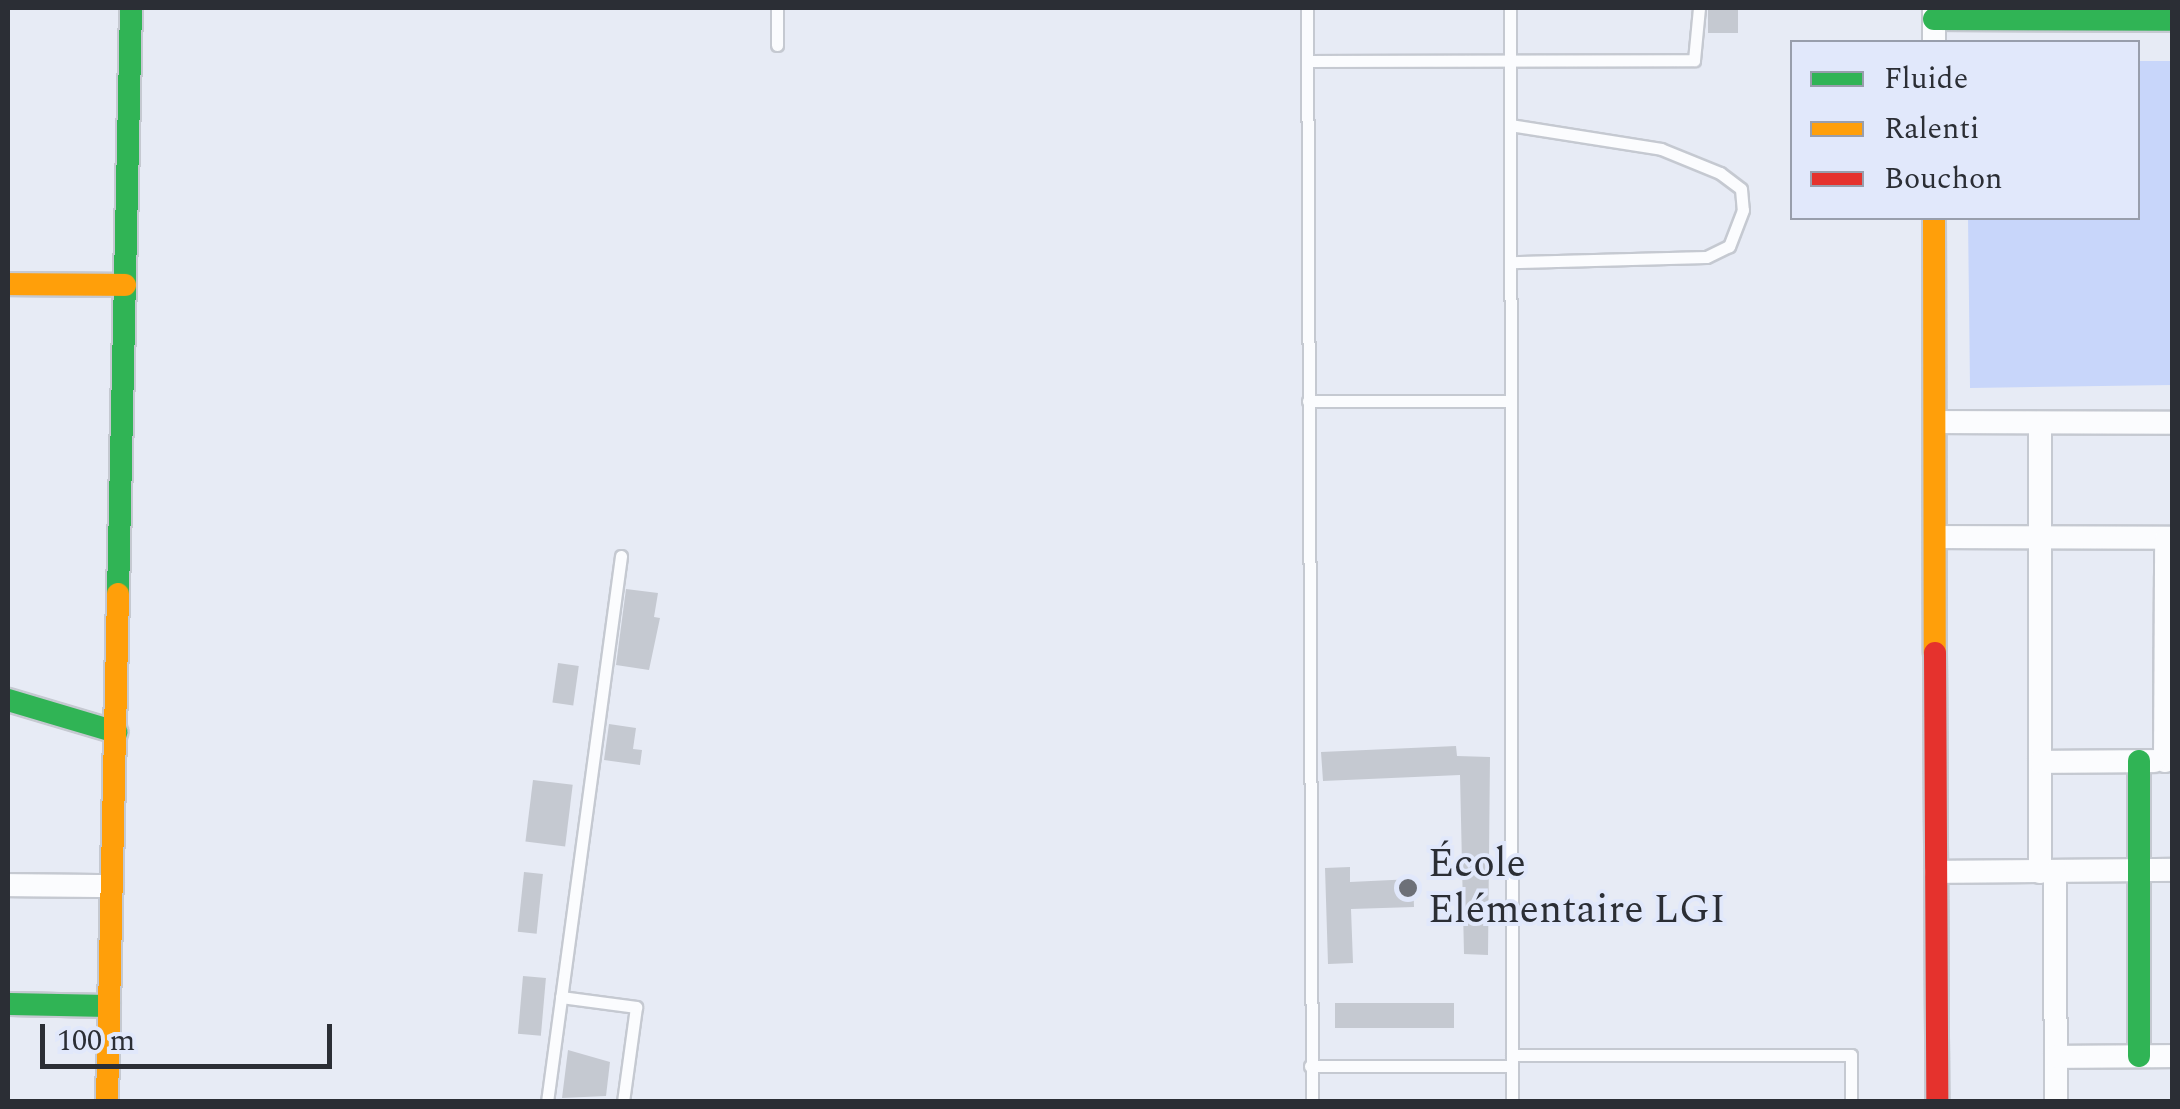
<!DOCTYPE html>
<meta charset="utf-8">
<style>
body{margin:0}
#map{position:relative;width:2180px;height:1109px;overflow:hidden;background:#e7ebf5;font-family:Spectral,serif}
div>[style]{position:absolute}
.green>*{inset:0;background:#c8d6fa}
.building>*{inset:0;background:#c5c9d1;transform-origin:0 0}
.roads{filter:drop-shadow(2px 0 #c5c9d1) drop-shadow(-2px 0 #c5c9d1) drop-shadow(0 2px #c5c9d1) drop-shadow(0 -2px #c5c9d1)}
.lane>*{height:11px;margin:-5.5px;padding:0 5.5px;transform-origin:5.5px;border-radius:5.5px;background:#fbfcfe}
.street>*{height:22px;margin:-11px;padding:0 11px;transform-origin:11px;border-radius:11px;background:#fbfcfe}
.fast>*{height:22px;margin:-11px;padding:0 11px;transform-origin:11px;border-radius:11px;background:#30b455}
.slow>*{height:22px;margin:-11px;padding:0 11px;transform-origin:11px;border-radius:11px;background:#ff9f0a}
.jam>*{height:22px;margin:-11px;padding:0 11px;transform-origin:11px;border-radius:11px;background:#e5322d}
.dots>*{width:28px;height:28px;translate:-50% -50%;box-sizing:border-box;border:5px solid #e1e8fb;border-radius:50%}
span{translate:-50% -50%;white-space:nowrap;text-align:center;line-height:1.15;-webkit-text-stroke:8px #e1e8fb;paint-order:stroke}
.poi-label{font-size:40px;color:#2b2e35}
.left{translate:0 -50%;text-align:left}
.frame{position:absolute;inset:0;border:10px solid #2b2e35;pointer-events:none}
.legend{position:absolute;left:1790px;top:40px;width:350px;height:180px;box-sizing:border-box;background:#e1e8fb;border:2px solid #989eac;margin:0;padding:12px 18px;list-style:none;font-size:30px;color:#2b2e35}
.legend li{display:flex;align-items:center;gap:20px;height:50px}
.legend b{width:50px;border:2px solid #989eac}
.scale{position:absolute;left:40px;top:1024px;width:292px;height:45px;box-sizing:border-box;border:5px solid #2b2e35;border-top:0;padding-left:12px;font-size:30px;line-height:35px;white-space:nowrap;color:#2b2e35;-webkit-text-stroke:8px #e1e8fb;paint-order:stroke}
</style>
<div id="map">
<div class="green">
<div style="clip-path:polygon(2138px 61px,2172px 61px,2172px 385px,1970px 388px,1968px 218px,2138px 218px)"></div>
</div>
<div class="building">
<div style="left:1708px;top:8px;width:30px;height:25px"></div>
<div style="clip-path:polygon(626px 589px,658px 593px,654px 617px,660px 618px,649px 670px,616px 665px)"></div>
<div style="left:558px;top:663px;width:21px;height:40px;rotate:8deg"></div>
<div style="clip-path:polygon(609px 724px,636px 728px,633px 749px,642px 750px,640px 765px,604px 760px)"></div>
<div style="clip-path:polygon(1456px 746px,1457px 756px,1490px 757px,1488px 955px,1464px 954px,1460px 775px,1323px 781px,1321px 752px)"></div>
<div style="left:533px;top:780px;width:40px;height:62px;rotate:7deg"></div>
<div style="clip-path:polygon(1350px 867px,1350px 882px,1413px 879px,1414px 907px,1351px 909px,1353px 963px,1328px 964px,1325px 868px)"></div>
<div style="left:524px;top:872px;width:19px;height:60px;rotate:6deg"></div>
<div style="left:523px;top:976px;width:23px;height:58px;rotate:5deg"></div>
<div style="left:1454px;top:1003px;width:25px;height:119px;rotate:90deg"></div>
<div style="clip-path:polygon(568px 1050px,610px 1062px,606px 1096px,562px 1098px)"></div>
</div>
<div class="roads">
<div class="lane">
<div style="left:1307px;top:8px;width:1094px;rotate:89.74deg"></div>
<div style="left:1510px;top:8px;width:1094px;rotate:89.9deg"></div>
<div style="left:777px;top:45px;width:37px;rotate:-90deg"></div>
<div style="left:1307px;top:61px;width:387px;rotate:-0.1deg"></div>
<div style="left:1694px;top:60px;width:52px;rotate:-84.5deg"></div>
<div style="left:1510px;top:125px;width:153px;rotate:9deg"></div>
<div style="left:1661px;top:149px;width:64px;rotate:22.1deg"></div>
<div style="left:1720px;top:173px;width:26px;rotate:37deg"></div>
<div style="left:1741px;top:189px;width:21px;rotate:85deg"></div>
<div style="left:1743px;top:210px;width:39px;rotate:111deg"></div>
<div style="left:1729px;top:246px;width:25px;rotate:154deg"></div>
<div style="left:1706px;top:257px;width:196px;rotate:178.5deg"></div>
<div style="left:1308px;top:401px;width:203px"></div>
<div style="left:561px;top:997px;width:76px;rotate:7.6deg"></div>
<div style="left:636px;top:1007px;width:96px;rotate:97.8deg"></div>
<div style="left:1512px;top:1055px;width:339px"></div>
<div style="left:1851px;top:1055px;width:47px;rotate:90deg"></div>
<div style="left:1310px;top:1066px;width:202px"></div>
<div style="left:547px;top:1102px;width:551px;rotate:-82.28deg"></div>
</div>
<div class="street">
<div style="left:1934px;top:8px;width:34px;rotate:90deg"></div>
<div style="left:1935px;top:422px;width:237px;rotate:0.2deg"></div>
<div style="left:2040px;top:423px;width:449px;rotate:90deg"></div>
<div style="left:1935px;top:537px;width:237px;rotate:0.2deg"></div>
<div style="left:2165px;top:761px;width:223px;rotate:-89.7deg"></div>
<div style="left:2040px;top:762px;width:114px;rotate:-0.5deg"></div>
<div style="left:1936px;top:872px;width:236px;rotate:-0.5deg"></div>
<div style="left:2055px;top:872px;width:230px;rotate:89.8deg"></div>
<div style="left:8px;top:885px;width:104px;rotate:0.6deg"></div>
<div style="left:2056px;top:1057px;width:116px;rotate:-0.5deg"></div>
</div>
<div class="fast">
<div style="left:1934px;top:19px;width:238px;rotate:0.2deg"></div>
<div style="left:118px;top:594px;width:586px;rotate:-88.73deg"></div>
<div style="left:8px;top:700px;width:113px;rotate:16.5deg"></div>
<div style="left:2139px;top:761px;width:295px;rotate:90deg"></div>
<div style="left:8px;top:1004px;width:101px;rotate:1.1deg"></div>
</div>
<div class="slow">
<div style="left:1934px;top:218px;width:435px;rotate:89.9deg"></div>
<div style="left:8px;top:284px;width:117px;rotate:0.5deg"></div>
<div style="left:107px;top:1102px;width:508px;rotate:-88.76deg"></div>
</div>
<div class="jam">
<div style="left:1935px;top:653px;width:449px;rotate:89.7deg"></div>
</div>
</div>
<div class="dots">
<div style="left:1408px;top:888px;background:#6d7078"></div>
</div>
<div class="poi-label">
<span class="left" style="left:1428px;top:888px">École<br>Elémentaire LGI</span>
</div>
<div class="frame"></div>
<ul class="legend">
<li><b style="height:12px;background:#30b455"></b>Fluide</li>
<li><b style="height:12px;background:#ff9f0a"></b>Ralenti</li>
<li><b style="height:12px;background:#e5322d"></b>Bouchon</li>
</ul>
<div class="scale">100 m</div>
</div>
